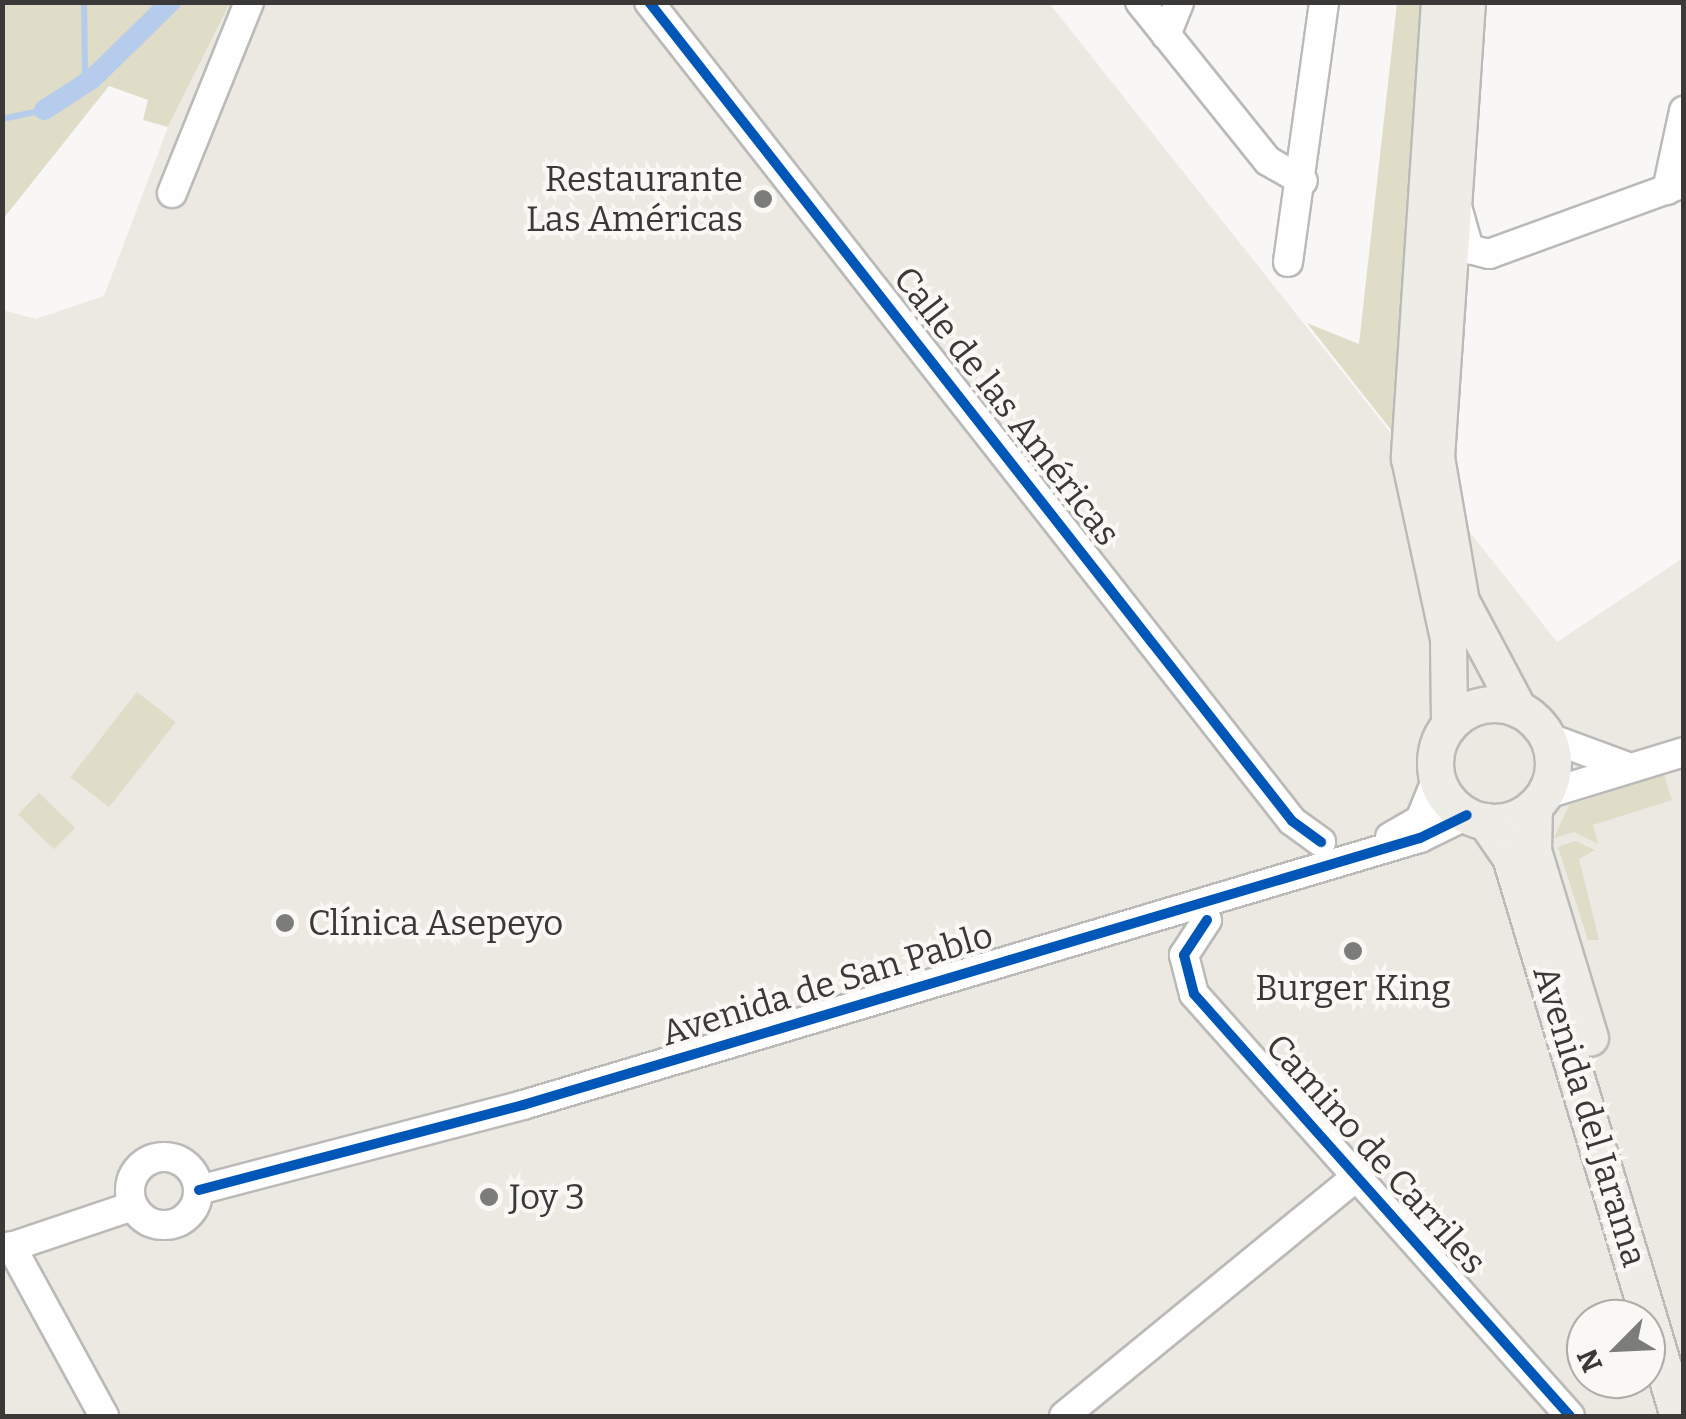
<!DOCTYPE html>
<meta charset="utf-8">
<style>
body{margin:0}
#map{position:relative;width:1686px;height:1419px;overflow:hidden;background:#f8f7f5;font-family:Bitter,serif}
div>[style]{position:absolute}
.built>*{inset:0;background:#ebe9e2}
.green>*{inset:0;background:#dfdcc7;transform-origin:0 0}
.stream>*{height:6px;margin:-3px;padding:0 3px;transform-origin:3px;border-radius:3px;background:#b6cced}
.canal>*{height:20px;margin:-10px;padding:0 10px;transform-origin:10px;border-radius:10px;background:#b6cced}
.roads{filter:drop-shadow(2px 0 #babab8) drop-shadow(-2px 0 #babab8) drop-shadow(0 2px #babab8) drop-shadow(0 -2px #babab8)}
.minor>*{height:28px;margin:-14px;padding:0 14px;transform-origin:14px;border-radius:14px;background:#fefefe}
.minor>.ring{margin:-14px;padding:0;box-sizing:content-box;background:none;border:28px solid #fefefe;border-radius:50%}
.major>*{height:35px;margin:-17.5px;padding:0 17.5px;transform-origin:17.5px;border-radius:17.5px;background:#eeece6}
.major>.ring{margin:-17.5px;padding:0;box-sizing:content-box;background:none;border:35px solid #eeece6;border-radius:50%}
.cycleway>*{height:10px;margin:-5px;padding:0 5px;transform-origin:5px;border-radius:5px;background:#0057b8}
.dots>*{width:28px;height:28px;translate:-50% -50%;box-sizing:border-box;border:5px solid #f9f8f4;border-radius:50%}
span{translate:-50% -50%;white-space:nowrap;text-align:center;line-height:1.15;-webkit-text-stroke:8px #f9f8f4;paint-order:stroke}
.poi-label{font-size:35px;color:#3a3938}
.right{translate:-100% -50%;text-align:right}
.left{translate:0 -50%;text-align:left}
.street-label{font-size:35px;color:#3a3938}
.frame{position:absolute;inset:0;border:5px solid #3a3938;pointer-events:none}
.north{position:absolute;left:1566px;top:1299px;width:100px;height:100px;box-sizing:border-box;background:#f9f8f4;border:2px solid #adaca9;border-radius:50%;rotate:246deg;font-size:28px;font-weight:700;line-height:40px;text-align:center;color:#3a3938}
.north::after{content:'';display:block;margin:auto;width:35px;height:45px;background:#7c7c7a;clip-path:polygon(50% 0,100% 100%,50% 72%,0 100%)}
</style>
<div id="map">
<div class="built">
<div style="clip-path:polygon(evenodd,230px 3px,1049px 3px,1557px 642px,1683px 558px,1683px 1416px,3px 1416px,2px 310px,36px 319px,104px 296px,168px 127px,230px 3px,1586px 1319px,1646px 1319px,1646px 1379px,1586px 1379px,1586px 1319px)"></div>
</div>
<div class="green">
<div style="clip-path:polygon(3px 2px,230px 2px,230px 3px,168px 127px,143px 120px,148px 100px,109px 86px,3px 219px)"></div>
<div style="clip-path:polygon(1397px 3px,1421px 3px,1395px 435px,1307px 323px,1359px 344px)"></div>
<div style="left:137px;top:692px;width:49px;height:108px;rotate:38deg"></div>
<div style="clip-path:polygon(1664px 775px,1672px 800px,1593px 825px,1598px 844px,1574px 832px,1554px 838px,1569px 805px)"></div>
<div style="left:39px;top:793px;width:50px;height:30px;rotate:44deg"></div>
<div style="clip-path:polygon(1575px 841px,1595px 850px,1579px 859px,1599px 940px,1588px 940px,1558px 847px)"></div>
</div>
<div class="stream">
<div style="left:2px;top:119px;width:43px;rotate:-12.1deg"></div>
<div style="left:44px;top:110px;width:55px;rotate:-41.3deg"></div>
<div style="left:85px;top:74px;width:72px;rotate:-90.8deg"></div>
</div>
<div class="canal">
<div style="left:44px;top:110px;width:57px;rotate:-32.9deg"></div>
<div style="left:92px;top:79px;width:110px;rotate:-44.3deg"></div>
</div>
<div class="roads">
<div class="minor">
<div style="left:649px;top:2px;width:1041px;rotate:51.86deg"></div>
<div style="left:1292px;top:821px;width:36px;rotate:36deg"></div>
<div style="left:1140px;top:2px;width:204px;rotate:51.2deg"></div>
<div style="left:1268px;top:161px;width:40px;rotate:29.7deg"></div>
<div style="left:1166px;top:35px;width:35px;rotate:-68deg"></div>
<div style="left:1667px;top:190px;width:81px;rotate:-77.9deg"></div>
<div style="left:172px;top:193px;width:206px;rotate:-68deg"></div>
<div style="left:1458px;top:210px;width:41px;rotate:74.2deg"></div>
<div style="left:1469px;top:249px;width:21px;rotate:14deg"></div>
<div style="left:1489px;top:254px;width:208px;rotate:-20deg"></div>
<div style="left:1288px;top:262px;width:262px;rotate:-82.1deg"></div>
<div style="left:1547px;top:737px;width:83px;rotate:20.4deg"></div>
<div style="left:1543px;top:795px;width:147px;rotate:-17deg"></div>
<div style="left:1390px;top:837px;width:34px;rotate:-30deg"></div>
<div style="left:1420px;top:820px;width:45px;rotate:-68deg"></div>
<div style="left:1207px;top:920px;width:42px;rotate:123.3deg"></div>
<div style="left:1184px;top:955px;width:40px;rotate:75.6deg"></div>
<div style="left:1194px;top:994px;width:565px;rotate:48.3deg"></div>
<div class="ring" style="left:130px;top:1157px;width:40px;height:40px"></div>
<div style="left:199px;top:1190px;width:335px;rotate:-14.7deg"></div>
<div style="left:523px;top:1105px;width:936px;rotate:-16.58deg"></div>
<div style="left:1420px;top:838px;width:52px;rotate:-26.1deg"></div>
<div style="left:11px;top:1246px;width:194px;rotate:61.3deg"></div>
<div style="left:2px;top:1250px;width:138px;rotate:-18.6deg"></div>
<div style="left:1064px;top:1416px;width:384px;rotate:-39.3deg"></div>
</div>
<div class="major">
<div style="left:1439px;top:2px;width:457px;rotate:93.8deg"></div>
<div style="left:1409px;top:458px;width:185px;rotate:77.8deg"></div>
<div style="left:1448px;top:639px;width:85px;rotate:89.3deg"></div>
<div style="left:1467px;top:2px;width:456px;rotate:93.9deg"></div>
<div style="left:1436px;top:457px;width:146px;rotate:80.2deg"></div>
<div style="left:1461px;top:601px;width:123px;rotate:62deg"></div>
<div class="ring" style="left:1435px;top:704px;width:83px;height:83px"></div>
<div style="left:1534px;top:806px;width:44px;rotate:91.3deg"></div>
<div style="left:1533px;top:850px;width:196px;rotate:73.1deg"></div>
<div style="left:1485px;top:821px;width:44px;rotate:55.2deg"></div>
<div style="left:1510px;top:857px;width:584px;rotate:73.27deg"></div>
</div>
</div>
<div class="cycleway">
<div style="left:649px;top:2px;width:1041px;rotate:51.86deg"></div>
<div style="left:1292px;top:821px;width:36px;rotate:36deg"></div>
<div style="left:1207px;top:920px;width:42px;rotate:123.3deg"></div>
<div style="left:1184px;top:955px;width:40px;rotate:75.6deg"></div>
<div style="left:1194px;top:994px;width:565px;rotate:48.3deg"></div>
<div style="left:199px;top:1190px;width:335px;rotate:-14.7deg"></div>
<div style="left:523px;top:1105px;width:936px;rotate:-16.58deg"></div>
<div style="left:1420px;top:838px;width:52px;rotate:-26.1deg"></div>
</div>
<div class="dots">
<div style="left:763px;top:199px;background:#7c7c7a"></div>
<div style="left:285px;top:923px;background:#7c7c7a"></div>
<div style="left:1353px;top:951px;background:#7c7c7a"></div>
<div style="left:489px;top:1197px;background:#7c7c7a"></div>
</div>
<div class="poi-label">
<span class="right" style="left:743px;top:199px">Restaurante<br>Las Américas</span>
<span class="left" style="left:308px;top:923px">Clínica Asepeyo</span>
<span style="left:1353px;top:988px">Burger King</span>
<span class="left" style="left:509px;top:1197px">Joy 3</span>
</div>
<div class="street-label">
<span style="left:1007px;top:406px;rotate:52deg">Calle de las Américas</span>
<span style="left:827px;top:984px;rotate:-17deg">Avenida de San Pablo</span>
<span style="left:1590px;top:1116px;rotate:73deg">Avenida del Jarama</span>
<span style="left:1376px;top:1154px;rotate:48deg">Camino de Carriles</span>
</div>
<div class="frame"></div>
<div class="north">N</div>
</div>
